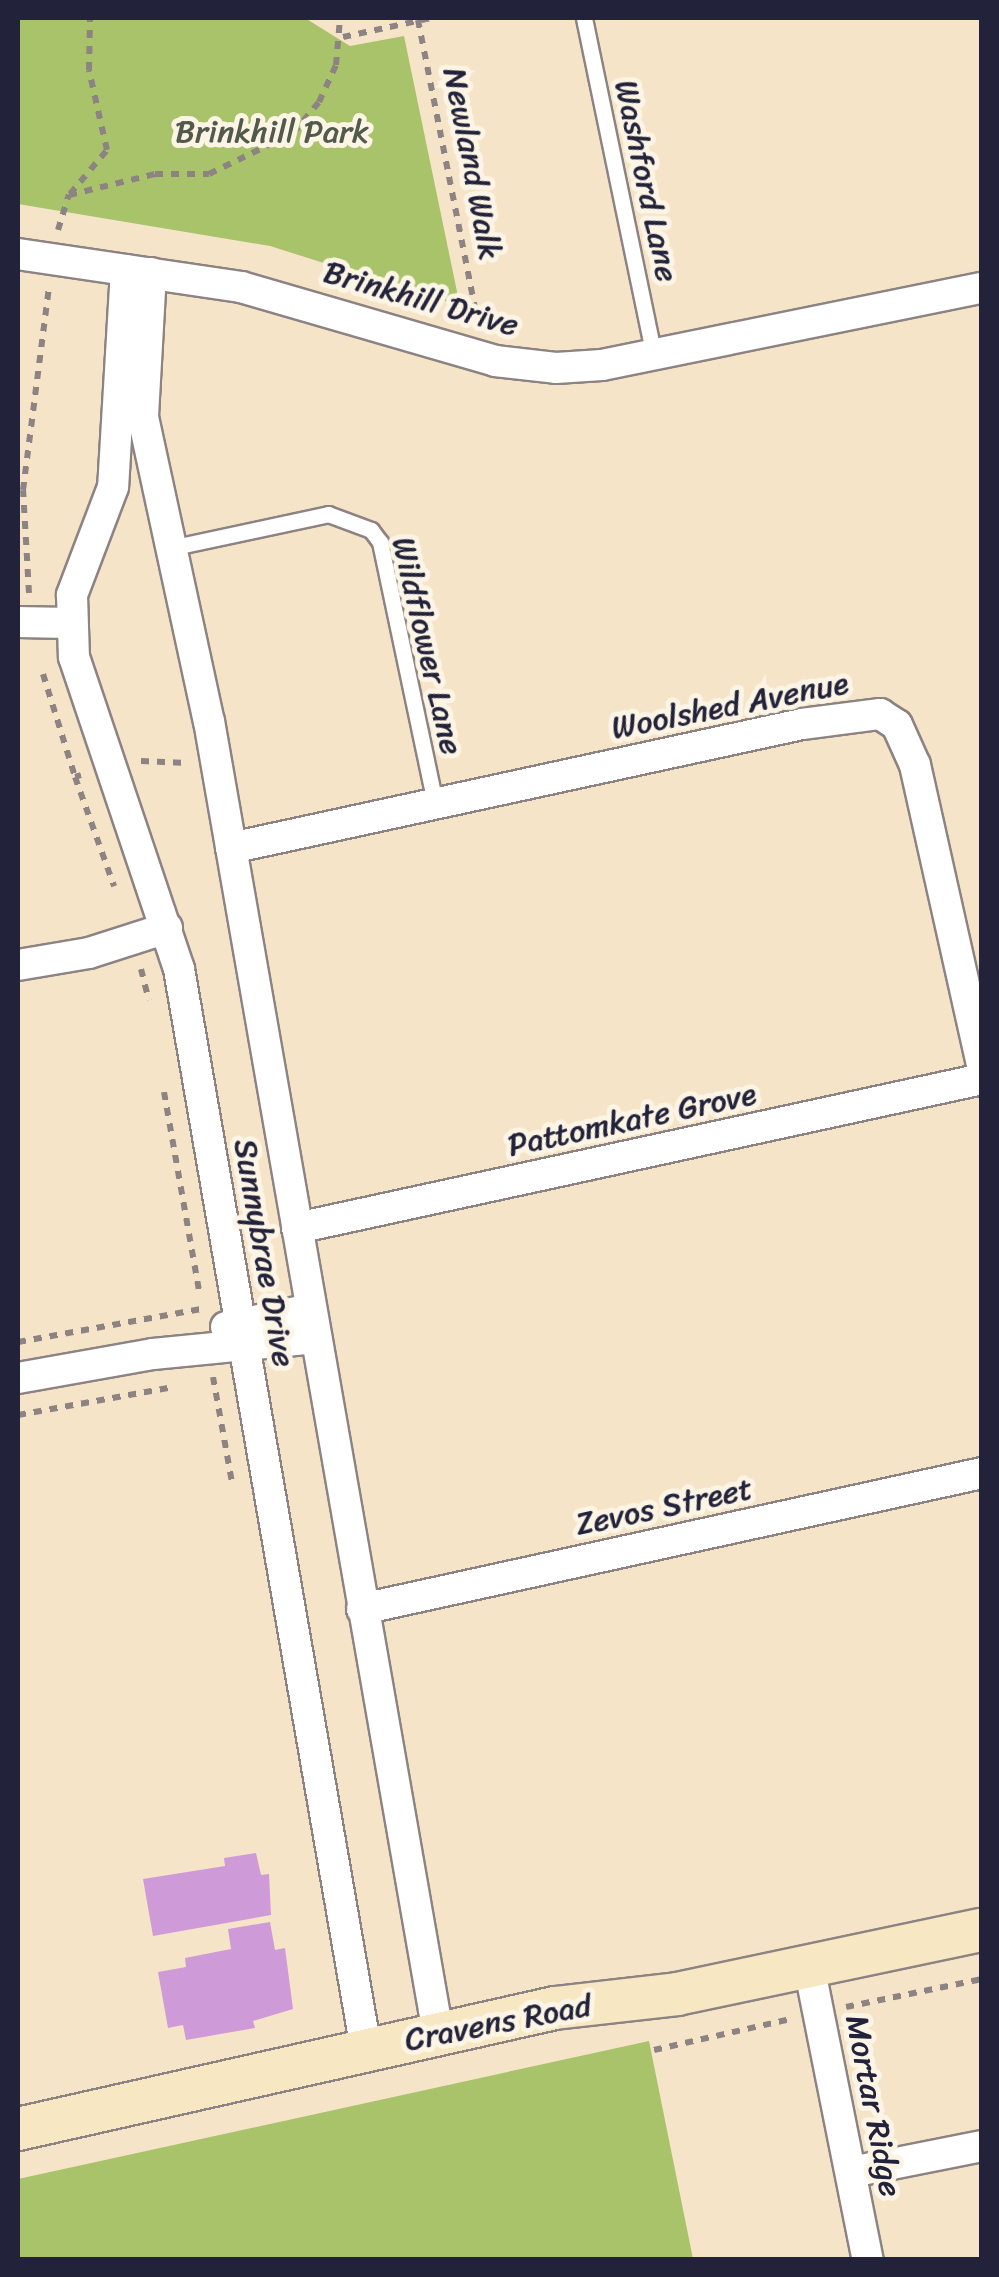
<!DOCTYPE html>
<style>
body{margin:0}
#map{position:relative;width:999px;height:2277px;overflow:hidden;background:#f6e4c9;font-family:Sriracha,sans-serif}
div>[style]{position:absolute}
.green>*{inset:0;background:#a8c36a}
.building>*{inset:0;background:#ce9ad8}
.path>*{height:6px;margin-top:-3px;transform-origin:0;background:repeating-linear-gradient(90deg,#8c8382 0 8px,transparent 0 16px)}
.roads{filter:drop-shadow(2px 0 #8c8382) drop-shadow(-2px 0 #8c8382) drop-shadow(0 2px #8c8382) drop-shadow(0 -2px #8c8382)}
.lane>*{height:15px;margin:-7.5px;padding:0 7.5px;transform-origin:7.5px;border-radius:7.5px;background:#fff}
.street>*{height:30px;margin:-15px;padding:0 15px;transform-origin:15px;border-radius:15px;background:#fff}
.secondary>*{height:42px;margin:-21px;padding:0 21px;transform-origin:21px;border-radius:21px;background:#f7e8c3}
span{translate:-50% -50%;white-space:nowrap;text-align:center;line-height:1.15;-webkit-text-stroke:10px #fcf5e5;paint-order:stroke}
.park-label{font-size:32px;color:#515a4b}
.street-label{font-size:32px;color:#22223b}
.frame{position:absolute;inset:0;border:20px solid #22223b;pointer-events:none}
</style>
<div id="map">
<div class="green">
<div style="clip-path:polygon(18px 18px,305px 18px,350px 46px,404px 36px,460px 306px,270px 246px,18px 204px)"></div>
<div style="clip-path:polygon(649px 2041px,693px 2259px,18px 2259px,18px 2179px)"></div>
</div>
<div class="building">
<div style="clip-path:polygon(256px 1853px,261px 1875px,269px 1874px,271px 1915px,153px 1936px,143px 1879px,225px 1866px,224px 1858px)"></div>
<div style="clip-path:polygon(270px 1922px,275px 1950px,285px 1948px,293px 2009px,253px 2021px,255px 2028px,186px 2040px,183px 2025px,168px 2028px,158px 1972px,186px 1967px,185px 1958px,231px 1949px,228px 1929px)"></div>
</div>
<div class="path">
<div style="left:418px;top:20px;width:303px;rotate:78.8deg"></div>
<div style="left:343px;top:37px;width:91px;rotate:-12.1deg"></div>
<div style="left:70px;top:194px;width:57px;rotate:-49.9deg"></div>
<div style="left:107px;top:150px;width:82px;rotate:-102.7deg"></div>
<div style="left:89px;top:70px;width:52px;rotate:-88.9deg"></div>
<div style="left:58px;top:230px;width:37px;rotate:-73deg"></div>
<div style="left:69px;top:195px;width:89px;rotate:-13.7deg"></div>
<div style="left:155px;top:174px;width:54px"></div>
<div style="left:209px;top:174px;width:93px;rotate:-26deg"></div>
<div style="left:293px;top:133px;width:40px;rotate:-50deg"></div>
<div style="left:319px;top:102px;width:41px;rotate:-65.3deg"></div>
<div style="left:336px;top:65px;width:47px;rotate:-85.1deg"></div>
<div style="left:29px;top:593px;width:103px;rotate:-93.3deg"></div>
<div style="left:23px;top:490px;width:205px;rotate:-82.7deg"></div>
<div style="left:43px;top:674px;width:108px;rotate:72.7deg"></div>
<div style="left:141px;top:761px;width:46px;rotate:2.5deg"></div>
<div style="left:81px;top:775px;width:6px;rotate:162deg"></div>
<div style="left:75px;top:777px;width:116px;rotate:70.3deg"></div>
<div style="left:141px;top:969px;width:32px;rotate:76deg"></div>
<div style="left:164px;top:1092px;width:202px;rotate:80deg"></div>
<div style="left:18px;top:1342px;width:186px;rotate:-10.2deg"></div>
<div style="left:213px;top:1377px;width:108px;rotate:79.8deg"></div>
<div style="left:18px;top:1415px;width:158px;rotate:-10.2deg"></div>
<div style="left:846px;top:2007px;width:139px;rotate:-11.6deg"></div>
<div style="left:654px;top:2050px;width:139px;rotate:-12.8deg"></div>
</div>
<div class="roads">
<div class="lane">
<div style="left:584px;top:18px;width:344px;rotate:78.3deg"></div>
<div style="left:170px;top:548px;width:162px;rotate:-12.1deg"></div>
<div style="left:328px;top:514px;width:46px;rotate:20.4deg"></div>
<div style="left:371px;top:530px;width:15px;rotate:53deg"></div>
<div style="left:380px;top:542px;width:267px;rotate:78.1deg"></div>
</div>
<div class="street">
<div style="left:18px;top:254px;width:225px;rotate:8.4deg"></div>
<div style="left:241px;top:287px;width:265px;rotate:16.2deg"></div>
<div style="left:495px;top:361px;width:61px;rotate:6.5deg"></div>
<div style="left:556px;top:368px;width:46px;rotate:-3.7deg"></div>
<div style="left:602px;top:365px;width:388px;rotate:-11.5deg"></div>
<div style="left:126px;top:270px;width:217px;rotate:93.4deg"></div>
<div style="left:113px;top:487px;width:116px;rotate:110.8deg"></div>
<div style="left:72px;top:595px;width:62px;rotate:88.2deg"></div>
<div style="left:74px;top:657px;width:329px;rotate:71.4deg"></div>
<div style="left:179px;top:969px;width:1096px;rotate:80.18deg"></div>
<div style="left:151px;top:273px;width:144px;rotate:93.2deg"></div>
<div style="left:143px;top:417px;width:311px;rotate:77.8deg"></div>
<div style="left:209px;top:721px;width:1332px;rotate:80.1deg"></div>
<div style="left:18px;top:622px;width:52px;rotate:1.1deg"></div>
<div style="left:231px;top:848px;width:584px;rotate:-12.25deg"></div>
<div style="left:802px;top:724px;width:79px;rotate:-7.3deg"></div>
<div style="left:880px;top:714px;width:20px;rotate:33deg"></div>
<div style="left:897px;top:725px;width:44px;rotate:65.8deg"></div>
<div style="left:915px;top:765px;width:307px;rotate:77.4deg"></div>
<div style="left:18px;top:965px;width:72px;rotate:-9.6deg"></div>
<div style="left:89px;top:953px;width:82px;rotate:-17.8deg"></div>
<div style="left:297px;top:1228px;width:701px;rotate:-12.27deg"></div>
<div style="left:226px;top:1327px;width:87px;rotate:-12deg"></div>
<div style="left:18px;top:1378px;width:137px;rotate:-10.1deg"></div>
<div style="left:153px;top:1354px;width:164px;rotate:-5.6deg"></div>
<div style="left:362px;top:1609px;width:635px;rotate:-12.37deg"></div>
<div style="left:809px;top:1966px;width:300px;rotate:78.7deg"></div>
<div style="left:851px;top:2172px;width:134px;rotate:-11.2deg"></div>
</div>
<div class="secondary">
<div style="left:18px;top:2129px;width:550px;rotate:-12.7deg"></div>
<div style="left:555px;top:2008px;width:123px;rotate:-6.5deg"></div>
<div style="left:677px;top:1994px;width:312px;rotate:-11.9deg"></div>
</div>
</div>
<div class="park-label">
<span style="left:272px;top:132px">Brinkhill Park</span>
</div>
<div class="street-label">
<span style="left:472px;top:164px;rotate:79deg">Newland Walk</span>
<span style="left:646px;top:181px;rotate:78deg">Washford Lane</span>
<span style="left:421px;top:299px;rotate:16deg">Brinkhill Drive</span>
<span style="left:427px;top:646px;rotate:77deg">Wildflower Lane</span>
<span style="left:730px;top:706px;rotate:-11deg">Woolshed Avenue</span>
<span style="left:632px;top:1120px;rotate:-12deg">Pattomkate Grove</span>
<span style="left:264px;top:1253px;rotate:80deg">Sunnybrae Drive</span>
<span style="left:664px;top:1507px;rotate:-12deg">Zevos Street</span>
<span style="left:498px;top:2023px;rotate:-11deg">Cravens Road</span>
<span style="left:873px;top:2106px;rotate:79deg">Mortar Ridge</span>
</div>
<div class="frame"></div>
</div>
